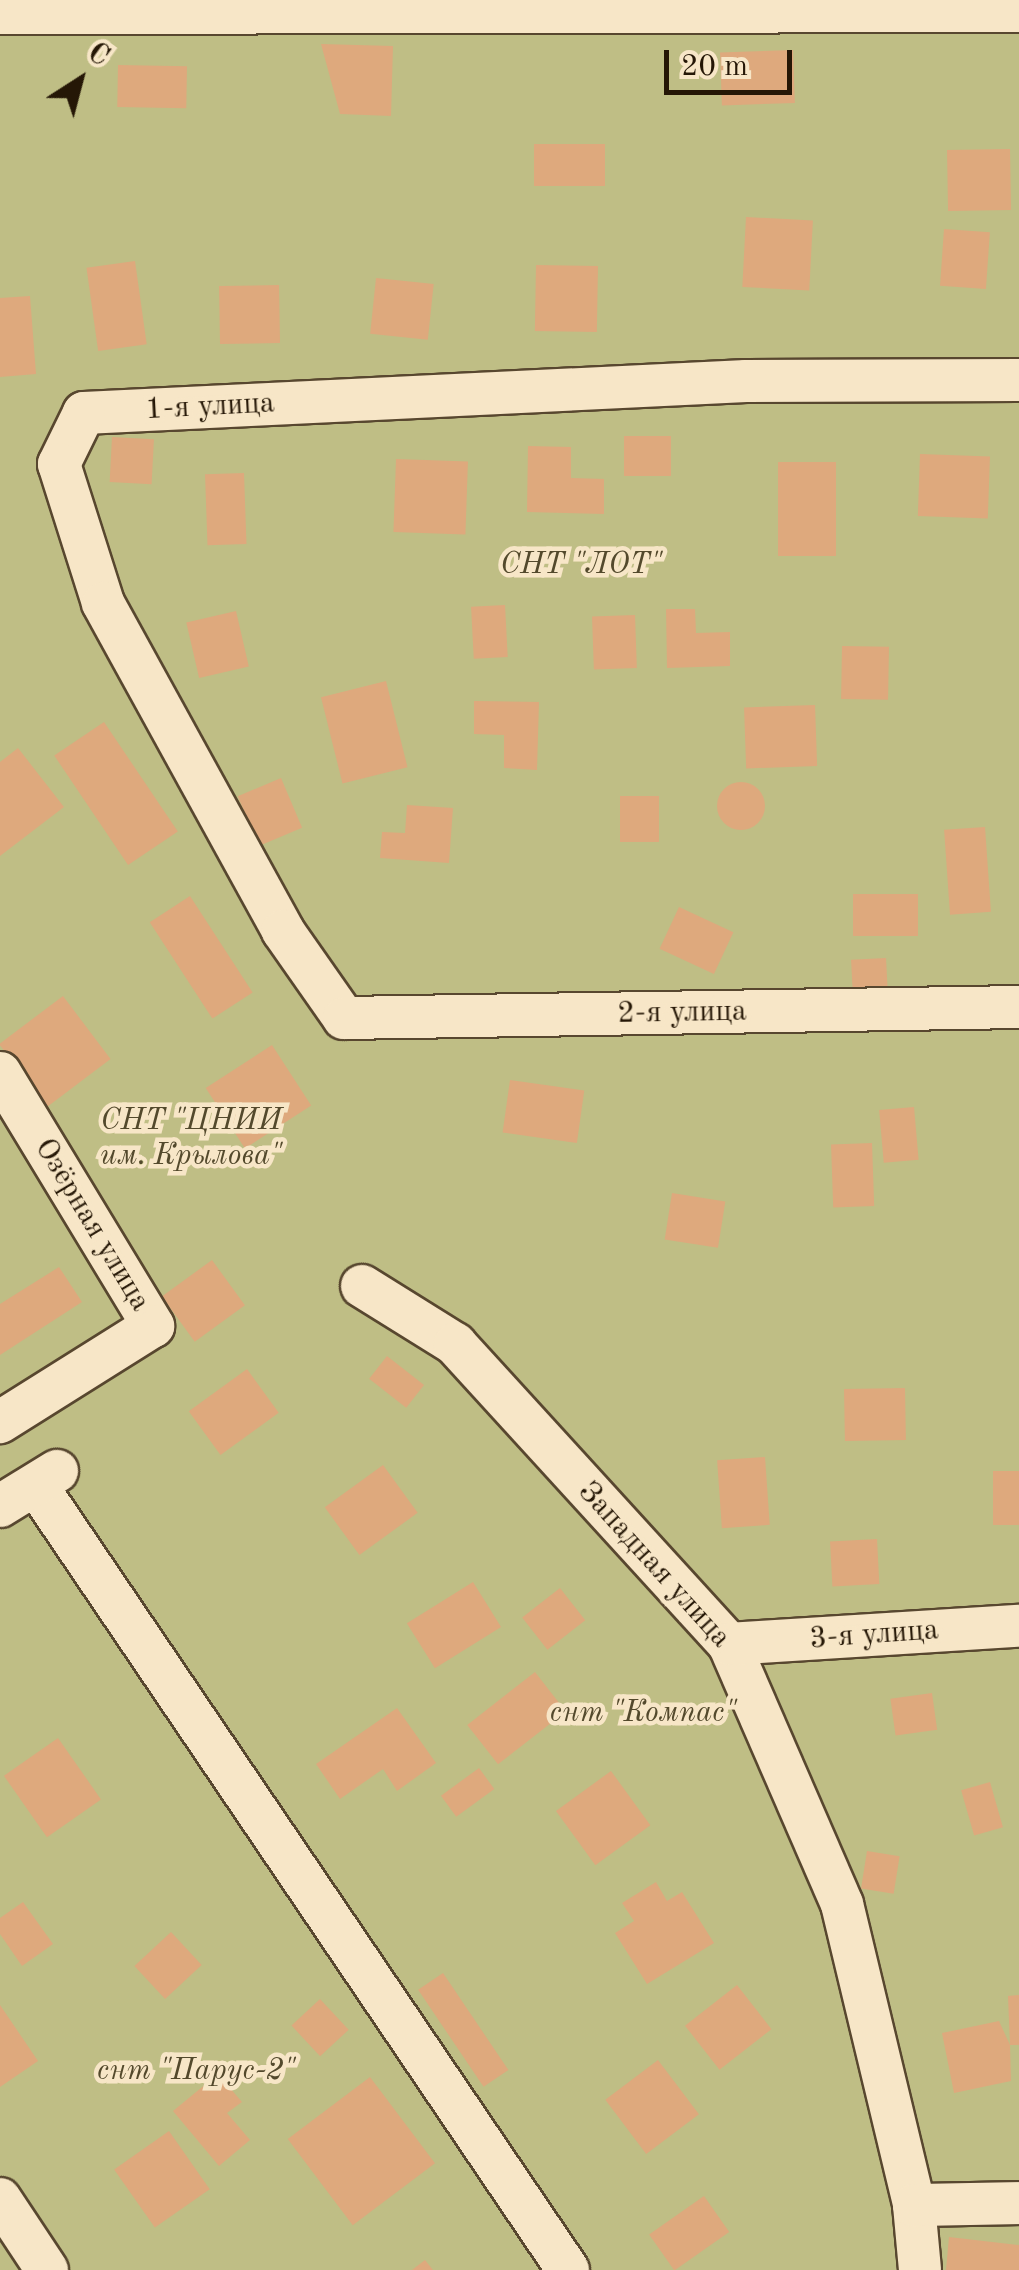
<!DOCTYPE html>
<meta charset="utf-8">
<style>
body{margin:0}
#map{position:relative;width:1019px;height:2270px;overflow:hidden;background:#f3d8a9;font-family:"Old Standard TT",serif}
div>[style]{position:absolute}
.green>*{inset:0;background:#bfbe85;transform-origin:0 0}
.building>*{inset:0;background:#dea97d;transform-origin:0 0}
.round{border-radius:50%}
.roads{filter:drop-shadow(2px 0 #58472f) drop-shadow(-2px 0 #58472f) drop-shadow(0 2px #58472f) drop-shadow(0 -2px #58472f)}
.minor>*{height:42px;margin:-21px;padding:0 21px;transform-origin:21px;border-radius:21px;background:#f7e6c7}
span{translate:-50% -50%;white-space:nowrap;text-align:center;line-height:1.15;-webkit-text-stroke:9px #f7e6c7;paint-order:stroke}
.street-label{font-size:30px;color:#251706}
.park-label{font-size:30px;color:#53492c;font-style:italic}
.north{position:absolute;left:30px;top:30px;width:100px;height:100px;-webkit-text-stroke:8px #f7e6c7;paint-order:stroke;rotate:36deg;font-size:28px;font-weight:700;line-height:40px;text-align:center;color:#251706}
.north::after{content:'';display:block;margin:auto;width:35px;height:45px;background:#251706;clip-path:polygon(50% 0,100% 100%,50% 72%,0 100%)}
.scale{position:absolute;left:664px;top:50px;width:128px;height:45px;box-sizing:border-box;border:5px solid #251706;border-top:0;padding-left:12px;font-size:30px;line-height:35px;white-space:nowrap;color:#251706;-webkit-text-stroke:8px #f7e6c7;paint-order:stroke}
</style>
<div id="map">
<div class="green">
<div style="left:0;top:0;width:1019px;height:2270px"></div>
</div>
<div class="building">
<div style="clip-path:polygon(321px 44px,393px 46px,391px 116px,340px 114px)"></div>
<div style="left:793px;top:50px;width:53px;height:73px;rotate:88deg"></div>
<div style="left:118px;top:65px;width:69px;height:42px;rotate:1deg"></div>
<div style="left:605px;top:144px;width:42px;height:71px;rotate:90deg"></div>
<div style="left:1010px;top:149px;width:61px;height:63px;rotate:89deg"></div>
<div style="left:746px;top:217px;width:67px;height:70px;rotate:3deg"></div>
<div style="left:944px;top:229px;width:46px;height:57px;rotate:4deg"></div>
<div style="left:135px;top:261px;width:84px;height:49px;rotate:82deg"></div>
<div style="left:536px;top:265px;width:62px;height:66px;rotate:1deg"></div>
<div style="left:376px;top:278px;width:58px;height:56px;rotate:6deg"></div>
<div style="left:279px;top:285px;width:58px;height:60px;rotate:89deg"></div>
<div style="clip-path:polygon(30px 296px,36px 374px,0 377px,0 298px)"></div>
<div style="left:624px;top:436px;width:47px;height:40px"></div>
<div style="left:112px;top:437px;width:42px;height:45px;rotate:3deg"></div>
<div style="clip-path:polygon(528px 446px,571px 447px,571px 478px,604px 479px,604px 514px,527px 512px)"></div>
<div style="left:920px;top:454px;width:70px;height:62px;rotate:2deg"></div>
<div style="left:396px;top:459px;width:72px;height:73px;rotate:2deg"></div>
<div style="left:778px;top:462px;width:58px;height:94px"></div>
<div style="left:244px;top:473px;width:71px;height:39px;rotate:88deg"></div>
<div style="left:505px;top:605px;width:52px;height:34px;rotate:87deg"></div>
<div style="clip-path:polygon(666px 609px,695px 609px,696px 633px,730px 632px,730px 666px,667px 668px)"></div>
<div style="left:236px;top:611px;width:57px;height:51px;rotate:77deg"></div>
<div style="left:635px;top:615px;width:53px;height:43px;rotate:88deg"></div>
<div style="left:842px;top:646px;width:47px;height:53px;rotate:1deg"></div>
<div style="left:386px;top:681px;width:89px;height:67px;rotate:76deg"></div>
<div style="clip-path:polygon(474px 701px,539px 702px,537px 770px,504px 768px,504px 735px,474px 734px)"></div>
<div style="left:815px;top:705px;width:61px;height:71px;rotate:88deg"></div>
<div style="left:104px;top:722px;width:132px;height:60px;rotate:56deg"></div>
<div style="clip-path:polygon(18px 748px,64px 807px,0 856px,0 762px)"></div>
<div style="left:281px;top:778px;width:54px;height:47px;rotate:67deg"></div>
<div class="round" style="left:717px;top:782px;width:48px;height:48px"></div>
<div style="left:620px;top:796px;width:39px;height:46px"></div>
<div style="clip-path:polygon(407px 805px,453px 808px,449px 863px,380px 858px,382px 832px,405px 833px)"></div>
<div style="left:985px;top:827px;width:85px;height:41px;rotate:86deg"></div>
<div style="left:853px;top:894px;width:65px;height:42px"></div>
<div style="left:190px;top:896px;width:115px;height:48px;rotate:57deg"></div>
<div style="left:679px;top:907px;width:60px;height:46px;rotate:25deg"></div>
<div style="left:886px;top:958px;width:36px;height:35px;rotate:87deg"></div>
<div style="left:63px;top:996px;width:79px;height:80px;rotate:53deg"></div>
<div style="left:272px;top:1045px;width:72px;height:79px;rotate:57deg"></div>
<div style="left:510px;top:1080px;width:75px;height:53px;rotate:8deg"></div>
<div style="left:914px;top:1107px;width:53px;height:35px;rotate:85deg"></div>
<div style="left:872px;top:1143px;width:63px;height:41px;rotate:88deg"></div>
<div style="left:672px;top:1193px;width:54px;height:47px;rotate:9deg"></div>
<div style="left:212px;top:1260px;width:56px;height:62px;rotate:54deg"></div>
<div style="clip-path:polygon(59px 1267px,82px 1302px,0 1355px,0 1304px)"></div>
<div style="left:387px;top:1356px;width:47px;height:29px;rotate:38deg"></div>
<div style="left:247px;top:1369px;width:54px;height:72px;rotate:54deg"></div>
<div style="left:905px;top:1388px;width:52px;height:61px;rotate:89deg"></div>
<div style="left:765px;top:1457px;width:68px;height:48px;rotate:86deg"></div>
<div style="left:383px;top:1465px;width:59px;height:72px;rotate:54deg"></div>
<div style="left:993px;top:1471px;width:26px;height:54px"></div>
<div style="left:877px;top:1539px;width:45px;height:47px;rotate:87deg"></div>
<div style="left:473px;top:1582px;width:53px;height:78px;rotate:58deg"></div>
<div style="left:560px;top:1588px;width:41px;height:48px;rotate:52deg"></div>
<div style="left:535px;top:1672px;width:50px;height:86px;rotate:52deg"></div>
<div style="left:932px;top:1693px;width:37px;height:42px;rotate:82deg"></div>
<div style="clip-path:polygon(397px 1708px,436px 1763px,397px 1791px,383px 1769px,340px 1799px,316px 1764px)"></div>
<div style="left:58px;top:1738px;width:75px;height:66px;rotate:55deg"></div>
<div style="left:479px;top:1768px;width:26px;height:47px;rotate:54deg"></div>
<div style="left:611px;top:1771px;width:67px;height:68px;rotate:54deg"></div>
<div style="left:990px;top:1782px;width:47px;height:30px;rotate:74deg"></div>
<div style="left:867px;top:1851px;width:33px;height:38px;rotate:9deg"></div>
<div style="clip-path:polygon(656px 1882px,667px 1901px,682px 1892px,714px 1943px,647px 1984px,615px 1933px,634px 1921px,622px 1903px)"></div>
<div style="clip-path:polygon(23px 1902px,53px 1944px,22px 1966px,0 1934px,0 1918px)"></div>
<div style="left:171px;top:1932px;width:45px;height:50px;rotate:47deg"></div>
<div style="left:443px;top:1973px;width:117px;height:30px;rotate:56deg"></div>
<div style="left:737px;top:1985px;width:56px;height:66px;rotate:52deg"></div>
<div style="clip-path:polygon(1019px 1995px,1019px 2045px,1010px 2045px,1008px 1996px)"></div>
<div style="left:320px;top:1999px;width:42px;height:39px;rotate:47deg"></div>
<div style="clip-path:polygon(0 2005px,38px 2061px,0 2087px)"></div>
<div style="clip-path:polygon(999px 2021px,1010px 2045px,1011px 2081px,954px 2093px,942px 2033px)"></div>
<div style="left:658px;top:2060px;width:68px;height:66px;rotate:53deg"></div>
<div style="clip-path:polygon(218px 2074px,242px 2102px,227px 2113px,250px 2140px,219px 2166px,173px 2111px)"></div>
<div style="left:370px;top:2077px;width:108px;height:103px;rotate:53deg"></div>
<div style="left:169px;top:2131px;width:71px;height:67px;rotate:55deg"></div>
<div style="left:704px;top:2196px;width:44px;height:67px;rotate:55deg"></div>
<div style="clip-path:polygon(949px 2237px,1019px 2245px,1019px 2270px,946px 2270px)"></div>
<div style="clip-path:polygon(425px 2260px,433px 2270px,412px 2270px)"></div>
</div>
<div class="roads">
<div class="minor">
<div style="left:0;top:13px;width:1019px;rotate:-0.11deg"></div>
<div style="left:1019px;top:380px;width:273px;rotate:179.8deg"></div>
<div style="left:746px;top:381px;width:663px;rotate:177.23deg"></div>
<div style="left:84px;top:413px;width:57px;rotate:116.1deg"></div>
<div style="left:59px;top:464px;width:146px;rotate:72.4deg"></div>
<div style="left:103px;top:603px;width:374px;rotate:61.2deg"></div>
<div style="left:283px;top:931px;width:106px;rotate:55deg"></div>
<div style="left:344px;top:1018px;width:675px;rotate:-0.93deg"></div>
<div style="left:0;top:1073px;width:296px;rotate:58.8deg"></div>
<div style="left:153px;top:1326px;width:181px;rotate:147.9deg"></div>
<div style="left:362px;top:1286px;width:110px;rotate:31.9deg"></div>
<div style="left:455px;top:1344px;width:406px;rotate:47.6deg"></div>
<div style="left:729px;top:1644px;width:283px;rotate:66.5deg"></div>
<div style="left:842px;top:1904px;width:309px;rotate:76.5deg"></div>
<div style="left:914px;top:2205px;width:65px;rotate:84.7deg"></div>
<div style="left:36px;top:1485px;width:948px;rotate:55.87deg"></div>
<div style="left:0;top:1506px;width:67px;rotate:-31.6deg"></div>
<div style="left:729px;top:1644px;width:291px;rotate:-3.6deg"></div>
<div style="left:0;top:2199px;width:85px;rotate:56.5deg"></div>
<div style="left:914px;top:2205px;width:105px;rotate:-1.1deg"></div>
</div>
</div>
<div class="street-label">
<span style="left:210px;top:407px;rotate:-3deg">1-я улица</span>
<span style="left:682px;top:1013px;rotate:-1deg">2-я улица</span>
<span style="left:92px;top:1225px;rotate:59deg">Озёрная улица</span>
<span style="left:654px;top:1565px;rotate:48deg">Западная улица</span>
<span style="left:874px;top:1635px;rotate:-4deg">3-я улица</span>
</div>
<div class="park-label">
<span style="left:581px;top:565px">СНТ "ЛОТ"</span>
<span style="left:191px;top:1138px">СНТ "ЦНИИ<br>им. Крылова"</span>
<span style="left:643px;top:1713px">снт "Компас"</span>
<span style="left:196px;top:2071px">снт "Парус-2"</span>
</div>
<div class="north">С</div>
<div class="scale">20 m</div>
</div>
